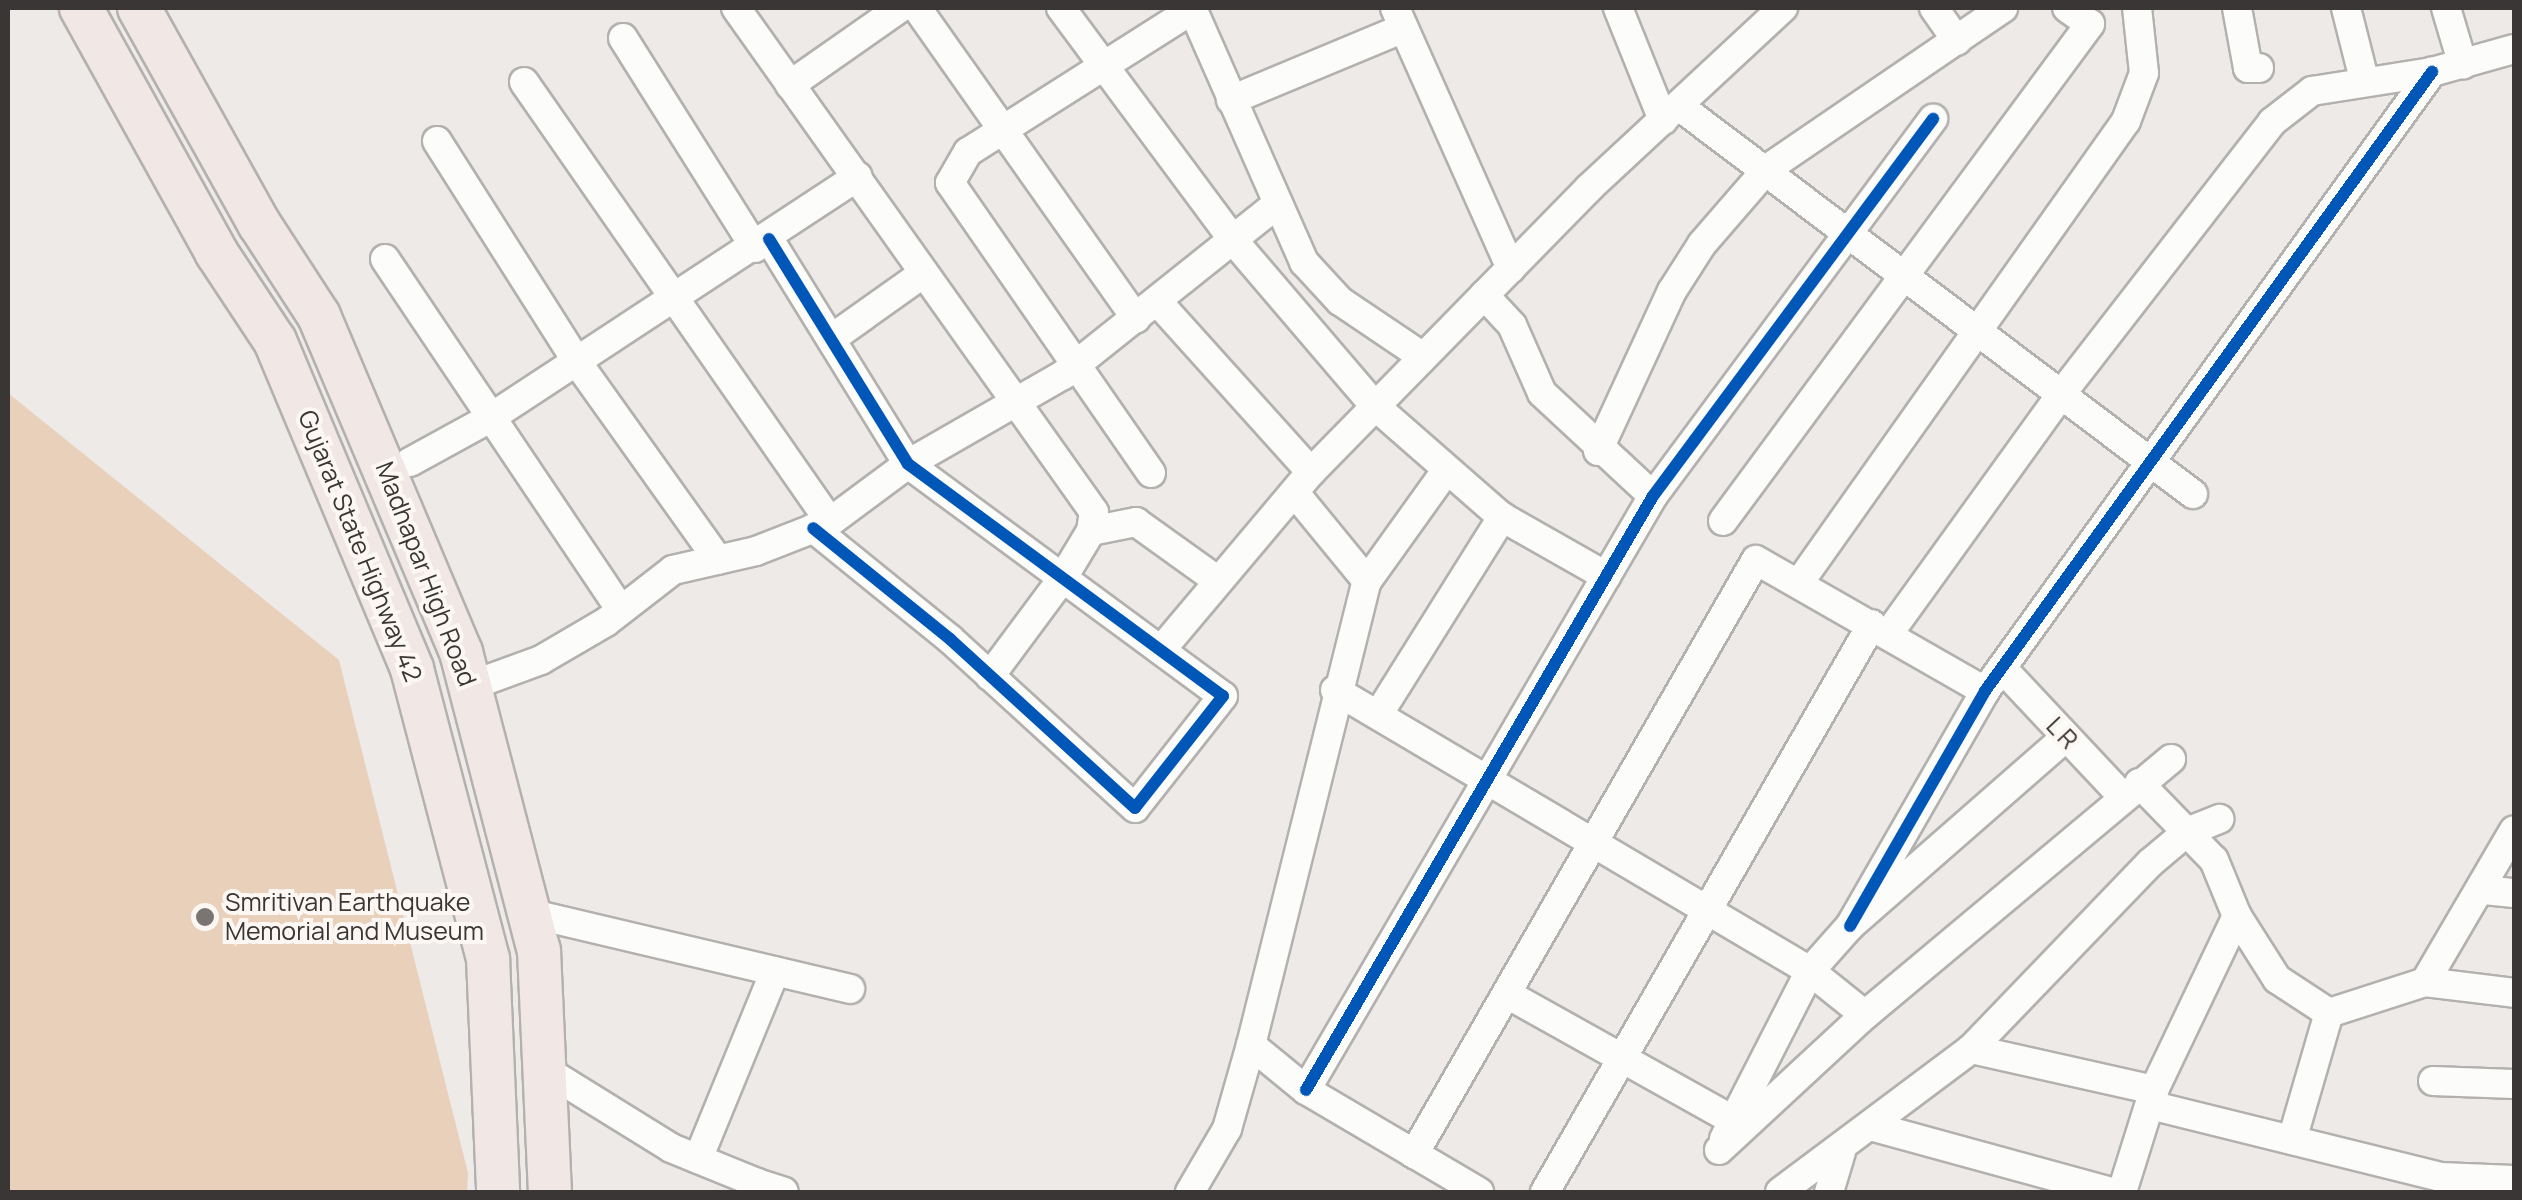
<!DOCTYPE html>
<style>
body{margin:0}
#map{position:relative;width:2522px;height:1200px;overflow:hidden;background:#edeae7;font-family:Manrope,sans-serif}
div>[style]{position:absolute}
.green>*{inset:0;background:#e8d0ba}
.roads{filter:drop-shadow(2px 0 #b3b1af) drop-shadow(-2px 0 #b3b1af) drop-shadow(0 2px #b3b1af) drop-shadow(0 -2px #b3b1af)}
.street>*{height:28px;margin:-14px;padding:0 14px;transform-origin:14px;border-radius:14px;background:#fcfcfb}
.primary>*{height:42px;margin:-21px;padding:0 21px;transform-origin:21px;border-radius:21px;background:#f1e7e4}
.cycleway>*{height:12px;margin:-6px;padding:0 6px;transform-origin:6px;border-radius:6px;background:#0057b8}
.dots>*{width:28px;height:28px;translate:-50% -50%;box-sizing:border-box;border:5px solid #fcf7f2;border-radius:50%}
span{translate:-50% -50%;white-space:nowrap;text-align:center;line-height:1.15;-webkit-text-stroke:8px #fcf7f2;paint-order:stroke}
.street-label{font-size:25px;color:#393635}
.poi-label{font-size:25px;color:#393635}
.left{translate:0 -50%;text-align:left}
.frame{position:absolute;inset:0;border:10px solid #393635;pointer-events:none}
</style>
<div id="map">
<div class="green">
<div style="clip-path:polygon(8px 393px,339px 660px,468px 1173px,467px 1192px,8px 1192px)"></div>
</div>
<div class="roads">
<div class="street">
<div style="left:736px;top:8px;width:618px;rotate:54.61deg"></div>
<div style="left:1094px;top:512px;width:19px;rotate:99deg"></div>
<div style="left:1091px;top:531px;width:56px;rotate:121.1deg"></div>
<div style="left:1062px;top:579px;width:121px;rotate:126.6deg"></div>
<div style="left:917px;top:8px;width:380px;rotate:54.8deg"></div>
<div style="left:1061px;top:8px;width:289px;rotate:53.4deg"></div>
<div style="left:1233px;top:240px;width:218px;rotate:49.5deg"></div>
<div style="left:1375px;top:406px;width:169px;rotate:41.2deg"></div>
<div style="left:1502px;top:517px;width:120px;rotate:29.6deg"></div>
<div style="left:1192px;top:8px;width:278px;rotate:66.2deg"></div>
<div style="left:1304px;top:262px;width:53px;rotate:47.3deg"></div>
<div style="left:1340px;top:301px;width:100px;rotate:34deg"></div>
<div style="left:1395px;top:8px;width:285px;rotate:66deg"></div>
<div style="left:1618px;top:8px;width:121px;rotate:68.1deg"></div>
<div style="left:1934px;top:8px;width:40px;rotate:55.1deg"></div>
<div style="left:2237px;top:8px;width:61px;rotate:79.6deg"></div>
<div style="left:2248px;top:68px;width:11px"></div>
<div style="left:2346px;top:8px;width:73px;rotate:75.8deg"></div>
<div style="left:2446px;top:8px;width:59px;rotate:73.4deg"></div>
<div style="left:623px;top:38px;width:248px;rotate:57.8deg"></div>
<div style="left:524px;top:82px;width:536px;rotate:55.18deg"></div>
<div style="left:790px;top:85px;width:134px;rotate:-35deg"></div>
<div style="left:1231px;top:100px;width:187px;rotate:-22.6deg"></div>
<div style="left:1679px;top:106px;width:644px;rotate:37.05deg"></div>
<div style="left:437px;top:141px;width:262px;rotate:57.6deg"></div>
<div style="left:577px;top:362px;width:243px;rotate:54.5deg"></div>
<div style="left:769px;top:239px;width:264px;rotate:58.3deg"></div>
<div style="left:908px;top:464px;width:391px;rotate:36.4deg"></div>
<div style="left:1223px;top:696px;width:142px;rotate:128.2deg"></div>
<div style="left:1135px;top:808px;width:251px;rotate:-137.6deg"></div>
<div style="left:950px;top:639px;width:176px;rotate:-141deg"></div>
<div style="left:385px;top:259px;width:422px;rotate:56.1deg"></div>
<div style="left:1484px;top:295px;width:41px;rotate:47deg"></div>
<div style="left:1512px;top:325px;width:74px;rotate:66.2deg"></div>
<div style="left:1542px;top:393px;width:151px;rotate:42.9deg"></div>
<div style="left:1157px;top:301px;width:230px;rotate:48deg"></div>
<div style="left:831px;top:339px;width:114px;rotate:-35.4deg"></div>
<div style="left:1598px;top:451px;width:176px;rotate:-65.2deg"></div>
<div style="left:1672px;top:291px;width:56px;rotate:-57.4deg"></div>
<div style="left:1702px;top:244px;width:99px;rotate:-49.1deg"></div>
<div style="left:1767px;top:169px;width:286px;rotate:-34.3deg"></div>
<div style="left:410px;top:462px;width:91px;rotate:-28.8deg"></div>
<div style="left:490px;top:418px;width:440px;rotate:-33.3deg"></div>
<div style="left:1151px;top:473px;width:353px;rotate:-124.7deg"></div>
<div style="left:950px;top:183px;width:36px;rotate:-60deg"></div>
<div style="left:968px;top:152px;width:267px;rotate:-32.4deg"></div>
<div style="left:1723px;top:521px;width:618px;rotate:-53.56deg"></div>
<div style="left:2090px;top:24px;width:28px;rotate:-145deg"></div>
<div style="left:1091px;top:531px;width:46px;rotate:-11.3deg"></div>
<div style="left:1136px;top:522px;width:101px;rotate:35.7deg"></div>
<div style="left:1367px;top:581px;width:134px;rotate:-54.4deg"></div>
<div style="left:1799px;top:583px;width:566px;rotate:-54.71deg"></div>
<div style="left:2126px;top:121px;width:51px;rotate:-69.4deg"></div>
<div style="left:2144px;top:73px;width:65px;rotate:-96.1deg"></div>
<div style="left:1889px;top:633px;width:296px;rotate:-54.2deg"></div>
<div style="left:2062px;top:393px;width:343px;rotate:-52.2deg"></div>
<div style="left:2272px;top:122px;width:51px;rotate:-37.8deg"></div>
<div style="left:2312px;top:91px;width:121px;rotate:-9deg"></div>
<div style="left:2432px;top:72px;width:85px;rotate:-15.7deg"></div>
<div style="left:1161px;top:650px;width:233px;rotate:-49.9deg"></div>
<div style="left:1311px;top:472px;width:397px;rotate:-45.6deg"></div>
<div style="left:1589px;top:188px;width:265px;rotate:-42.9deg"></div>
<div style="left:2002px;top:668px;width:177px;rotate:46.8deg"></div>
<div style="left:470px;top:686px;width:76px;rotate:-20.1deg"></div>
<div style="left:541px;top:660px;width:75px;rotate:-30.3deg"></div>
<div style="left:606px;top:622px;width:85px;rotate:-37.8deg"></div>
<div style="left:673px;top:570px;width:85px;rotate:-12.9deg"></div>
<div style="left:756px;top:551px;width:79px;rotate:-21.4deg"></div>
<div style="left:830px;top:522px;width:97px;rotate:-36.6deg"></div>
<div style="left:908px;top:464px;width:179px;rotate:-29.9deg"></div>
<div style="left:1063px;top:375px;width:271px;rotate:-38.6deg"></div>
<div style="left:1335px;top:690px;width:552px;rotate:30.61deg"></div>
<div style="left:1810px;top:971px;width:70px;rotate:38.7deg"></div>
<div style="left:1378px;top:715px;width:234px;rotate:-57.9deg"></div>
<div style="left:2139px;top:783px;width:107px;rotate:45.8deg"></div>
<div style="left:2214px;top:860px;width:61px;rotate:67.7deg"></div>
<div style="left:2237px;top:916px;width:75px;rotate:57.6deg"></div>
<div style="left:2277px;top:979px;width:62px;rotate:33.2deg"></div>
<div style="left:2329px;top:1013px;width:101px;rotate:-17.9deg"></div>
<div style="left:2425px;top:982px;width:176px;rotate:-59.6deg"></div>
<div style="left:2484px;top:890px;width:30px;rotate:6deg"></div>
<div style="left:529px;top:913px;width:330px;rotate:13.3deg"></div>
<div style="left:1850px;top:926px;width:271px;rotate:-60.1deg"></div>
<div style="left:1985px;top:691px;width:764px;rotate:-54.17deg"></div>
<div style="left:2425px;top:982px;width:90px;rotate:7deg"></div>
<div style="left:1507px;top:994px;width:260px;rotate:29.2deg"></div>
<div style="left:1251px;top:1045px;width:71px;rotate:39.3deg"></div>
<div style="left:1306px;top:1090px;width:201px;rotate:30.5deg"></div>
<div style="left:1971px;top:1049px;width:188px;rotate:12.6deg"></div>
<div style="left:547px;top:1071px;width:146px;rotate:31.8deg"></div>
<div style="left:671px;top:1148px;width:93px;rotate:22.1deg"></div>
<div style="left:2433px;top:1081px;width:81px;rotate:2.1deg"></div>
<div style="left:1306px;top:1090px;width:688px;rotate:-59.71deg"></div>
<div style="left:1653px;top:496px;width:470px;rotate:-53.4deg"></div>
<div style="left:2150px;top:1105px;width:300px;rotate:13.9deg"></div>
<div style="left:2441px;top:1177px;width:73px;rotate:2.4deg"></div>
<div style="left:1874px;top:1127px;width:247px;rotate:15.3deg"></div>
<div style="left:1724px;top:1139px;width:189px;rotate:-62.9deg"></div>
<div style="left:1810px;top:971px;width:60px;rotate:-48.4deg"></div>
<div style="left:1850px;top:926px;width:287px;rotate:-41.2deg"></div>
<div style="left:2292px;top:1140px;width:132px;rotate:-73.8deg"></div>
<div style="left:1719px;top:1150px;width:199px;rotate:-42.8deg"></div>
<div style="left:1865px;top:1015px;width:399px;rotate:-39.9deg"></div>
<div style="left:1414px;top:1154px;width:685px;rotate:-60.07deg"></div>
<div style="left:1756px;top:560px;width:264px;rotate:29.8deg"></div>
<div style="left:698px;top:1159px;width:203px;rotate:-67.7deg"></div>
<div style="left:753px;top:1192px;width:10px;rotate:-66deg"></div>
<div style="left:757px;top:1183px;width:28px;rotate:18deg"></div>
<div style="left:1190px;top:1192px;width:73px;rotate:-59.6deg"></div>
<div style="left:1227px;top:1129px;width:87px;rotate:-74.1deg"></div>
<div style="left:1251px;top:1045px;width:478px;rotate:-76deg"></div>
<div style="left:1367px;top:581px;width:114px;rotate:-129.3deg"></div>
<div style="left:1545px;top:1192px;width:655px;rotate:-60.07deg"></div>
<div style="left:1780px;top:1192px;width:239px;rotate:-36.8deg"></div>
<div style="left:1971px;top:1049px;width:258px;rotate:-46.1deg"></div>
<div style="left:2150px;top:863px;width:48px;rotate:-40deg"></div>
<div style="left:2187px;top:832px;width:35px;rotate:-22deg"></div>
<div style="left:1829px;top:1192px;width:42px;rotate:-73.3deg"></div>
<div style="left:2122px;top:1192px;width:107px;rotate:-72.6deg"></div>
<div style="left:2154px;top:1090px;width:193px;rotate:-64.5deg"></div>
</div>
<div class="primary">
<div style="left:81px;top:8px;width:279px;rotate:61deg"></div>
<div style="left:216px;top:252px;width:107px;rotate:56.5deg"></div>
<div style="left:275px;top:341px;width:355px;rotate:67.3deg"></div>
<div style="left:412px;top:669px;width:300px;rotate:75.3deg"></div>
<div style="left:488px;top:959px;width:233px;rotate:87.5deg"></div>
<div style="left:139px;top:8px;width:248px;rotate:60.9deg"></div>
<div style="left:260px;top:225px;width:108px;rotate:57deg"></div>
<div style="left:319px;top:316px;width:365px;rotate:67.1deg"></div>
<div style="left:461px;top:652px;width:309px;rotate:75.4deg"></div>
<div style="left:539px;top:951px;width:241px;rotate:87.4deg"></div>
</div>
</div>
<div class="cycleway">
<div style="left:769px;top:239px;width:264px;rotate:58.3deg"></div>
<div style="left:908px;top:464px;width:391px;rotate:36.4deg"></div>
<div style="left:1223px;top:696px;width:142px;rotate:128.2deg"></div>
<div style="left:1135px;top:808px;width:251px;rotate:-137.6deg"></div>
<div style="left:950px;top:639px;width:176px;rotate:-141deg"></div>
<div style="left:1850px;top:926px;width:271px;rotate:-60.1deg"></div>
<div style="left:1985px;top:691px;width:764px;rotate:-54.17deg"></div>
<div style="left:1306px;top:1090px;width:688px;rotate:-59.71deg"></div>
<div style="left:1653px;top:496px;width:470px;rotate:-53.4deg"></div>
</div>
<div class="dots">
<div style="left:205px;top:917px;background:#787573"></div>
</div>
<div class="street-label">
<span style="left:360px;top:546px;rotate:68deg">Gujarat State Highway 42</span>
<span style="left:426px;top:574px;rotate:69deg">Madhapar High Road</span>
<span style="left:2062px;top:733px;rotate:47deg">L R</span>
</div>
<div class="poi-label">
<span class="left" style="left:225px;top:917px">Smritivan Earthquake<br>Memorial and Museum</span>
</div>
<div class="frame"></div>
</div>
